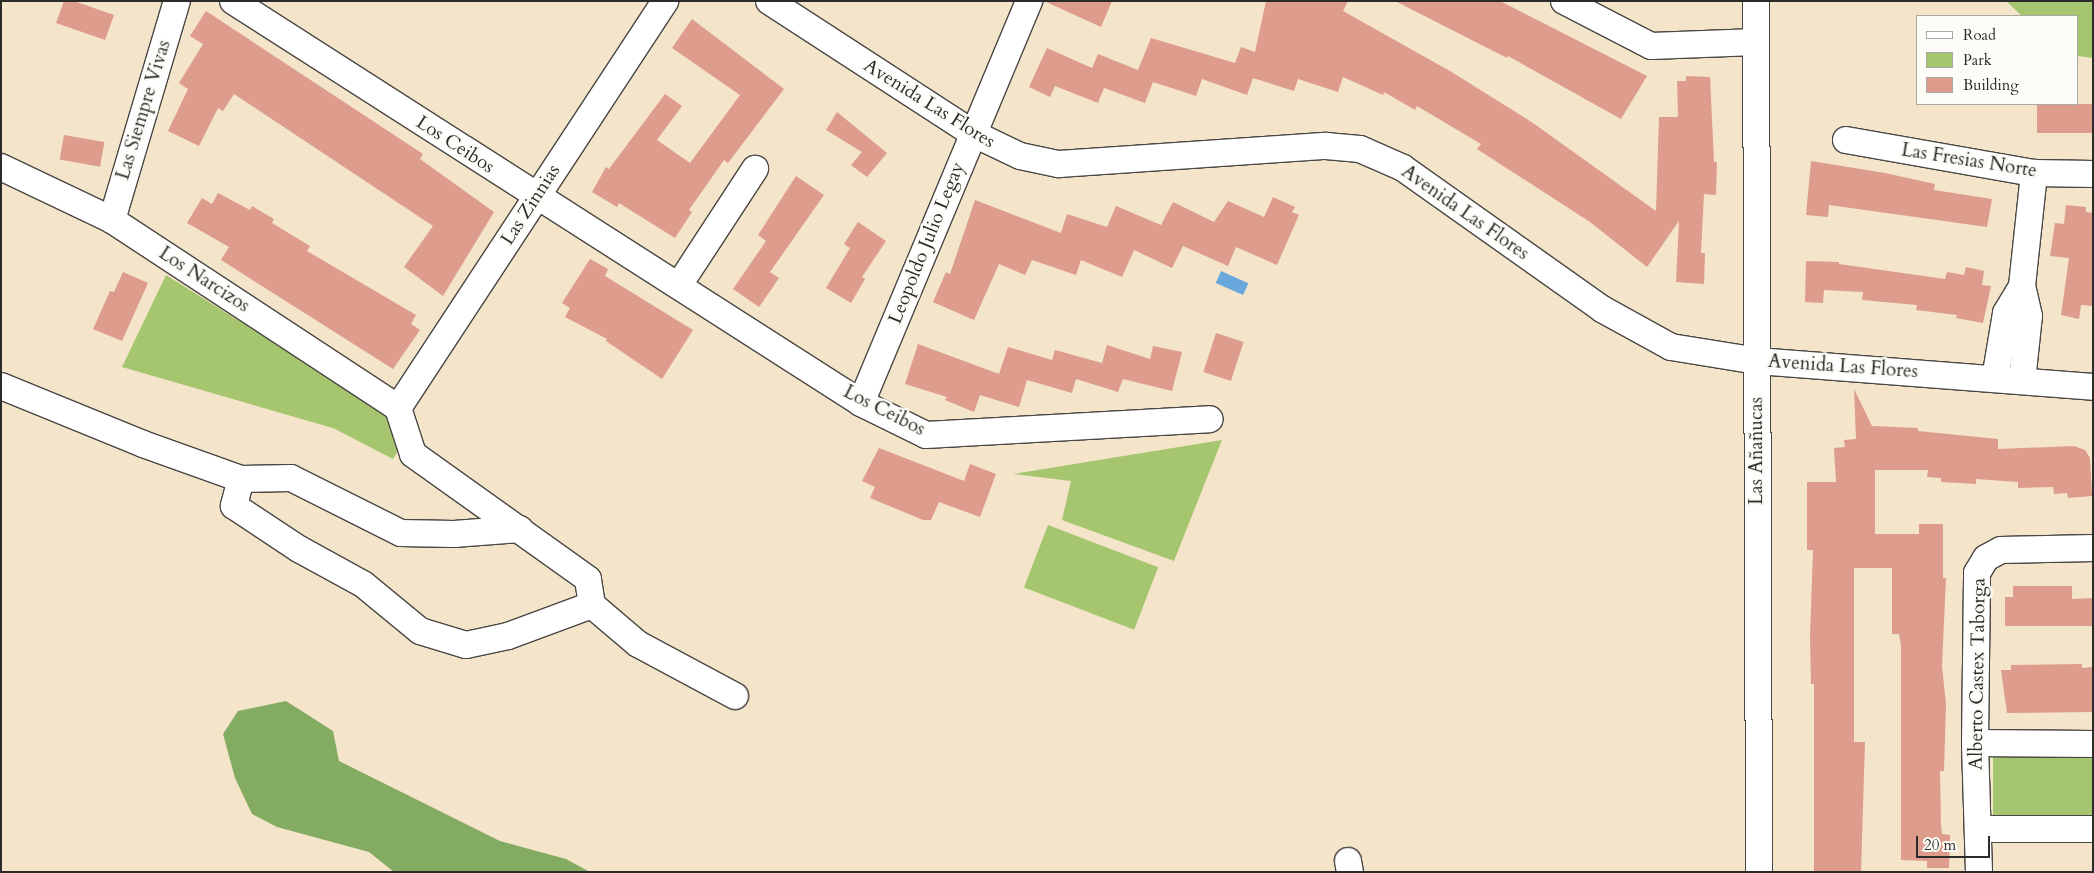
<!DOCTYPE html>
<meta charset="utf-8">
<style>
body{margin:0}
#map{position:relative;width:2094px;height:873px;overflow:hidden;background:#f4e4ca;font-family:Cardo,serif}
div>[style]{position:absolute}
.green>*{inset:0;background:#a5c66f;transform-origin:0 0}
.forest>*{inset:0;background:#84ab62}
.water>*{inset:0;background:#69a8dc;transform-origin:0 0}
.building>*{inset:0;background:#dd9c8c;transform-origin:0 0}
.roads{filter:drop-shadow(1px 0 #494743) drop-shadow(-1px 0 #494743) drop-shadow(0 1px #494743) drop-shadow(0 -1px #494743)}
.minor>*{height:26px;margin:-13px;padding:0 13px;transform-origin:13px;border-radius:13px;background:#fff}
span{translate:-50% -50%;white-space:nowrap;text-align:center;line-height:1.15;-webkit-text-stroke:5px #fdfcf7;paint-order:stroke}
.street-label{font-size:19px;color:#2b2b2b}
.frame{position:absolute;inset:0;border:2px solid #2b2b2b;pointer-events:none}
.legend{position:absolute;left:1916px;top:15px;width:162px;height:90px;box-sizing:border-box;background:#fdfcf7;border:1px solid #a9a8a5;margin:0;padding:6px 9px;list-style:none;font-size:15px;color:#2b2b2b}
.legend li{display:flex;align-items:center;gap:10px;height:25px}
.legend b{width:25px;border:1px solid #a9a8a5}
.scale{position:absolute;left:1916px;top:836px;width:74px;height:22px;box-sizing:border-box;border:2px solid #2b2b2b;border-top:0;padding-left:6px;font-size:15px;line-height:18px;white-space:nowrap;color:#2b2b2b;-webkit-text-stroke:4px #fdfcf7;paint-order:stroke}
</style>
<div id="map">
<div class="green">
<div style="clip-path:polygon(2006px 1px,2093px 1px,2093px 58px,2078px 56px,2078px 16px,2022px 16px)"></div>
<div style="clip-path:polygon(166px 275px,411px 429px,393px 459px,333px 428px,122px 367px)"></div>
<div style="clip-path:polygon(1222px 440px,1174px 561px,1062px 520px,1071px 481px,1013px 474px)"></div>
<div style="left:1048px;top:525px;width:118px;height:67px;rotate:21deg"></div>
<div style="left:2093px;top:756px;width:62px;height:100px;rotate:90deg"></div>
</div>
<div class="forest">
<div style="clip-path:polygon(286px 701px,333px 731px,339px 761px,500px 841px,566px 859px,590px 872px,394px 872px,369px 852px,277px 827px,252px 814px,235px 778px,223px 734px,238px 711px)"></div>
</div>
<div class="water">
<div style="left:1221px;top:271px;width:30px;height:13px;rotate:24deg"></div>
</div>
<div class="building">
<div style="clip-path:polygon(64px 1px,74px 1px,114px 15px,105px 40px,56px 23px)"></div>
<div style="clip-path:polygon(1044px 1px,1112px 1px,1101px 27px)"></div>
<div style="clip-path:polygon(1266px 1px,1348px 1px,1343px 11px,1450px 71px,1533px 123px,1656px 211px,1659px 117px,1678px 117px,1677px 81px,1686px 81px,1686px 76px,1710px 77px,1714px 162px,1717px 162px,1716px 195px,1704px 194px,1701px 253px,1705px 253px,1704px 284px,1676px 282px,1679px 221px,1647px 267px,1590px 222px,1477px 149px,1481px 144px,1417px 106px,1415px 110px,1384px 92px,1383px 95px,1343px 77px,1338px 92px,1298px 79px,1294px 91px,1253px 78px,1247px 95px,1202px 79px,1196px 96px,1153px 82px,1145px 103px,1104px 88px,1098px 103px,1055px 86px,1050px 97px,1029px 87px,1047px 48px,1092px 68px,1098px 54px,1138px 70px,1151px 38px,1235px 63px,1241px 47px,1255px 52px)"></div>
<div style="clip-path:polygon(1395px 1px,1500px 1px,1647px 76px,1621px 119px,1508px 56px,1507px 58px)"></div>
<div style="clip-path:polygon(206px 11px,423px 154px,420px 159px,494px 212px,443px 296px,404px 267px,433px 226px,234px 94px,223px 111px,218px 108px,199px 146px,168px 131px,188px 89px,179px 83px,203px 44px,190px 36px)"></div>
<div style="clip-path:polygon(692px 19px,784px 89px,728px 163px,724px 160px,689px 210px,692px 212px,675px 238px,619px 203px,617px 207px,592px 192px,606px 167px,609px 169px,665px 94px,682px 106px,657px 140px,690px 163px,740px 95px,672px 48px)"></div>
<div style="left:2037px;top:104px;width:56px;height:29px"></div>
<div style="clip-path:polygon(837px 112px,887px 153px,867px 177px,851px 165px,862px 152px,826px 130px)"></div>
<div style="left:64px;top:135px;width:41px;height:25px;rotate:10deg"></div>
<div style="clip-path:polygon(1811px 161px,1885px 173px,1935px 184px,1934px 190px,1992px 199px,1987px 227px,1829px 205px,1828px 217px,1806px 215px)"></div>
<div style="clip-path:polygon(796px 176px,824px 195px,770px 272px,779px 278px,759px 307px,733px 289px,766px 241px,758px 235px)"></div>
<div style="clip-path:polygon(218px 193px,250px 210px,252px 206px,274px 219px,272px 223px,310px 246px,307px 251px,416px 315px,411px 324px,420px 330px,393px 369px,221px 260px,229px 247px,187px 223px,202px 198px,212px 204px)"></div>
<div style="clip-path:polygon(1273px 197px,1295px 207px,1292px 212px,1299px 215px,1277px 265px,1236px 247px,1228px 266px,1183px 246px,1172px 268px,1134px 250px,1122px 277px,1081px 260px,1076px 275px,1032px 260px,1025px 275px,999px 264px,974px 320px,933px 302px,946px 272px,950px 274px,975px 200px,1061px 233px,1067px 214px,1107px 227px,1116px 206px,1161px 225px,1173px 202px,1214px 222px,1228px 201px,1264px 217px)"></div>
<div style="clip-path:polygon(2066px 205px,2086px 207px,2086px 212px,2093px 213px,2093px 306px,2081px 305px,2079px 319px,2061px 315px,2069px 258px,2050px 256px,2055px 223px,2064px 224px)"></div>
<div style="clip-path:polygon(858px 222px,886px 241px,862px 277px,865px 279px,851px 303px,826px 288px,850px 248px,844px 244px)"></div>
<div style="clip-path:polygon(590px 259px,608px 269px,605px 276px,693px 330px,662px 379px,606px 341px,607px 339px,565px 317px,570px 308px,562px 303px)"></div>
<div style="clip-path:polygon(1806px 261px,1839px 262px,1839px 264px,1945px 279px,1947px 272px,1964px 275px,1966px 267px,1984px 271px,1982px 285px,1991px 286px,1983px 323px,1956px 318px,1957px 315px,1916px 310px,1917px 305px,1862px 300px,1863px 292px,1824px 290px,1823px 303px,1805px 302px)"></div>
<div style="clip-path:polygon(123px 272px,148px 283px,122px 341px,93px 329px,110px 291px,114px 292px)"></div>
<div style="left:1216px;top:333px;width:29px;height:41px;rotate:18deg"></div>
<div style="clip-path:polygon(918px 344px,999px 374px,1008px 347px,1052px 360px,1055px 350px,1102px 363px,1107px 345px,1150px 359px,1153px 346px,1182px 352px,1172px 391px,1123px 379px,1118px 392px,1076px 379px,1072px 393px,1027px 380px,1019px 407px,980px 395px,974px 412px,945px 400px,947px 397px,905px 384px)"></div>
<div style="clip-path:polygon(1854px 389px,1872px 426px,1918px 428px,1918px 431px,1998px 439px,1998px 449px,2074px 446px,2085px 450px,2090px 458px,2092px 496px,2068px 498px,2067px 493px,2054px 494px,2053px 487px,2018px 488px,2018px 482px,1976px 479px,1976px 484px,1941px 482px,1941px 478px,1927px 477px,1928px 470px,1875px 470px,1875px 534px,1919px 534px,1919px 524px,1943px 524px,1943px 578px,1946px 578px,1942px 666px,1946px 704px,1944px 771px,1940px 771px,1941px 826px,1942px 834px,1950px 835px,1949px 868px,1927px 868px,1927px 861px,1901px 860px,1901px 646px,1899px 634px,1892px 634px,1892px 568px,1854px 568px,1854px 742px,1865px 742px,1861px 872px,1814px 872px,1814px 684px,1811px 684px,1810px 636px,1813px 550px,1807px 550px,1807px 482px,1836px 482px,1834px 448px,1845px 447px,1844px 440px,1856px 439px)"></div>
<div style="clip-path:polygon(879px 448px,964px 481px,970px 464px,996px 474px,980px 517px,939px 502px,931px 520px,923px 520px,870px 498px,875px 487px,862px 481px)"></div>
<div style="clip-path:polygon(2013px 586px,2072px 586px,2072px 599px,2093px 598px,2093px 626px,2005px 626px,2005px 597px,2013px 597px)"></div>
<div style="clip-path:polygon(2082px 664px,2082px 668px,2093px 667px,2093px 712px,2007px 713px,2001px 670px,2011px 670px,2011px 665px)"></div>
</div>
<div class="roads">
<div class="minor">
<div style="left:233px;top:1px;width:746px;rotate:32.62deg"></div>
<div style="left:861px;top:403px;width:72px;rotate:26.2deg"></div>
<div style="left:926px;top:435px;width:284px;rotate:-3.2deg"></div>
<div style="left:769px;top:1px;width:242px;rotate:33deg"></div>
<div style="left:972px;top:133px;width:53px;rotate:25.6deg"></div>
<div style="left:1020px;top:156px;width:40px;rotate:12deg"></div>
<div style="left:1059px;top:164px;width:268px;rotate:-3.9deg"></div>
<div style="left:1326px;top:146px;width:34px;rotate:5deg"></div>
<div style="left:1360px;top:149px;width:47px;rotate:23.8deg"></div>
<div style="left:1403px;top:168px;width:244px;rotate:35.3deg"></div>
<div style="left:1602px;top:309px;width:79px;rotate:28.8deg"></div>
<div style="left:1671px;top:347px;width:87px;rotate:9.2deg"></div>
<div style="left:1757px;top:361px;width:337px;rotate:4.4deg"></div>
<div style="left:1564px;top:1px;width:98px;rotate:27.3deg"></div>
<div style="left:1651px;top:46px;width:105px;rotate:-2.2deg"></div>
<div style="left:1756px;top:1px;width:871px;rotate:89.8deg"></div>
<div style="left:1846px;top:140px;width:191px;rotate:10deg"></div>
<div style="left:2034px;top:173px;width:59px;rotate:1deg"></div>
<div style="left:1px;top:167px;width:123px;rotate:25.5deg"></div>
<div style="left:112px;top:220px;width:342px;rotate:33.3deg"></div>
<div style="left:112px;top:220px;width:228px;rotate:-73.5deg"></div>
<div style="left:679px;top:285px;width:139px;rotate:-56.8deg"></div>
<div style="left:1995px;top:379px;width:67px;rotate:-80.5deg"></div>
<div style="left:2006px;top:313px;width:31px;rotate:-59deg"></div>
<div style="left:2022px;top:381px;width:65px;rotate:-83.9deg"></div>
<div style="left:2029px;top:316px;width:31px;rotate:-103deg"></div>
<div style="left:2022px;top:286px;width:114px;rotate:-83.9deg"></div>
<div style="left:1px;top:386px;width:153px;rotate:22.2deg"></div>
<div style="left:143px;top:444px;width:104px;rotate:19.7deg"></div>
<div style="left:241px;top:479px;width:28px;rotate:105deg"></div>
<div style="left:234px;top:506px;width:78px;rotate:33.5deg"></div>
<div style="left:299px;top:549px;width:73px;rotate:28.7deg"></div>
<div style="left:363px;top:584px;width:74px;rotate:39.5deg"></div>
<div style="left:420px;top:631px;width:48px;rotate:16.9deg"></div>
<div style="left:466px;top:645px;width:43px;rotate:-12.1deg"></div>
<div style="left:508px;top:636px;width:90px;rotate:-20.3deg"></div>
<div style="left:592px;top:605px;width:26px;rotate:-99deg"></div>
<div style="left:588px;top:579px;width:215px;rotate:-144.5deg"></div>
<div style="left:413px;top:454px;width:48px;rotate:-108.1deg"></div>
<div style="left:861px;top:403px;width:436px;rotate:-67.3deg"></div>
<div style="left:398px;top:408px;width:487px;rotate:-56.7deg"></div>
<div style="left:241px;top:479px;width:50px;rotate:-1.1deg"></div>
<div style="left:291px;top:478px;width:123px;rotate:26.6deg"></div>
<div style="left:401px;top:533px;width:53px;rotate:1.1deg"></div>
<div style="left:454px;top:534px;width:66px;rotate:-4.3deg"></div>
<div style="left:592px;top:605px;width:60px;rotate:40.3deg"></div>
<div style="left:638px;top:644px;width:110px;rotate:28.2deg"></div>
<div style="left:1975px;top:743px;width:118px;rotate:0.5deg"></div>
<div style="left:1978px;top:829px;width:115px"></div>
<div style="left:1348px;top:861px;width:11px;rotate:80deg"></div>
<div style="left:1979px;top:872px;width:129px;rotate:-91.8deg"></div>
<div style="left:1975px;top:743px;width:170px;rotate:-89.3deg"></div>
<div style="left:1977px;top:573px;width:17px;rotate:-59deg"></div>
<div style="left:1986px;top:558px;width:17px;rotate:-28deg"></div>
<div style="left:2001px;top:550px;width:92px;rotate:-1.2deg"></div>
</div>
</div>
<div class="street-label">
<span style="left:929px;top:104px;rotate:32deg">Avenida Las Flores</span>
<span style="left:144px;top:110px;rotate:-73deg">Las Siempre Vivas</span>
<span style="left:455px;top:145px;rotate:33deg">Los Ceibos</span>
<span style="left:1969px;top:161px;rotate:9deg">Las Fresias Norte</span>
<span style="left:531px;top:205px;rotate:-57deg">Las Zinnias</span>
<span style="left:1465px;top:213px;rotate:35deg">Avenida Las Flores</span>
<span style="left:927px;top:243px;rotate:-68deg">Leopoldo Julio Legay</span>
<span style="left:204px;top:280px;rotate:33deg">Los Narcizos</span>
<span style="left:1843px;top:367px;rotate:4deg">Avenida Las Flores</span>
<span style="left:884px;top:411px;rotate:27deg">Los Ceibos</span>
<span style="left:1757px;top:451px;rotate:-90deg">Las Añañucas</span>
<span style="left:1978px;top:674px;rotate:-89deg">Alberto Castex Taborga</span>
</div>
<div class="frame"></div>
<ul class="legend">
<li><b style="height:6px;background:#fff"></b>Road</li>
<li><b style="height:14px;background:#a5c66f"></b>Park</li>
<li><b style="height:14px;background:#dd9c8c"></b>Building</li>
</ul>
<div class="scale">20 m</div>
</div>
